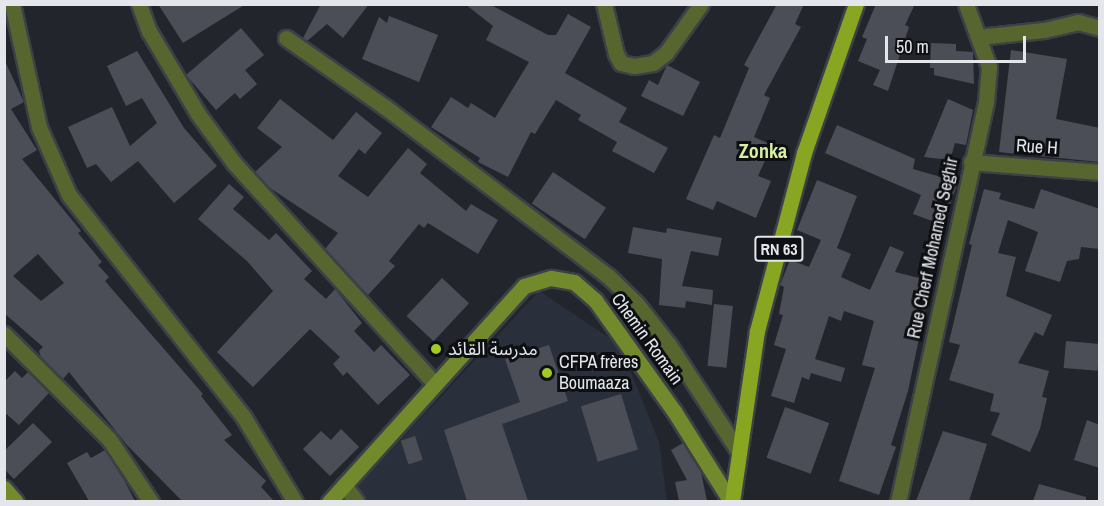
<!DOCTYPE html>
<meta charset="utf-8">
<style>
body{margin:0}
#map{position:relative;width:1104px;height:506px;overflow:hidden;background:#22262c;font-family:"Archivo Narrow","Noto Sans Arabic",sans-serif}
div>[style]{position:absolute}
.built>*{inset:0;background:#292f3b}
.building>*{inset:0;background:#4b4e56;transform-origin:0 0}
.roads{filter:drop-shadow(2px 0 #3d4147) drop-shadow(-2px 0 #3d4147) drop-shadow(0 2px #3d4147) drop-shadow(0 -2px #3d4147)}
.street>*{height:15px;margin:-7.5px;padding:0 7.5px;transform-origin:7.5px;border-radius:7.5px;background:#57662f}
.secondary>*{height:15px;margin:-7.5px;padding:0 7.5px;transform-origin:7.5px;border-radius:7.5px;background:#738a2c}
.primary>*{height:15px;margin:-7.5px;padding:0 7.5px;transform-origin:7.5px;border-radius:7.5px;background:#88a622}
.dots>*{width:16px;height:16px;translate:-50% -50%;box-sizing:border-box;border:3px solid #0d0f12;border-radius:50%}
span{translate:-50% -50%;white-space:nowrap;text-align:center;line-height:1.15;-webkit-text-stroke:6px #0d0f12;paint-order:stroke}
.shield-label span{padding:2px 4px;background:#0d0f12;border:2px solid;border-radius:4px;-webkit-text-stroke-width:0}
.shield-label{font-size:16px;color:#e4e6eb;font-weight:700}
.street-label{font-size:18px;color:#e4e6eb}
.poi-label{font-size:18px;color:#e4e6eb}
.left{translate:0 -50%;text-align:left}
.neighbourhood-label{font-size:20px;color:#d7eea3;font-weight:700}
.frame{position:absolute;inset:0;border:6px solid #e4e6eb;pointer-events:none}
.scale{position:absolute;left:885px;top:36px;width:141px;height:27px;box-sizing:border-box;border:3px solid #e4e6eb;border-top:0;padding-left:8px;font-size:18px;line-height:21px;white-space:nowrap;color:#e4e6eb;-webkit-text-stroke:4px #0d0f12;paint-order:stroke}
</style>
<div id="map">
<div class="built">
<div style="clip-path:polygon(539px 291px,620px 345px,659px 442px,667px 501px,370px 502px,356px 488px)"></div>
</div>
<div class="building">
<div style="clip-path:polygon(158px 4px,246px 4px,183px 43px)"></div>
<div style="clip-path:polygon(321px 4px,369px 4px,343px 38px,327px 24px,307px 41px,303px 38px)"></div>
<div style="clip-path:polygon(465px 4px,489px 4px,548px 35px,556px 35px,568px 14px,591px 27px,565px 73px,627px 108px,619px 122px,668px 148px,654px 173px,612px 151px,617px 142px,578px 120px,581px 115px,556px 100px,535px 134px,531px 132px,508px 177px,478px 162px,480px 158px,431px 127px,451px 97px,468px 108px,471px 103px,495px 118px,529px 62px,486px 40px,493px 26px)"></div>
<div style="clip-path:polygon(777px 4px,804px 4px,795px 24px,801px 27px,764px 95px,770px 98px,754px 137px,772px 145px,758px 176px,771px 181px,756px 218px,717px 201px,713px 210px,686px 199px,714px 135px,720px 138px,749px 68px,744px 65px)"></div>
<div style="clip-path:polygon(876px 4px,915px 4px,905px 25px,909px 27px,888px 91px,873px 85px,880px 70px,858px 61px,867px 39px,862px 37px)"></div>
<div style="clip-path:polygon(389px 16px,438px 35px,419px 82px,362px 59px,379px 17px,387px 23px)"></div>
<div style="clip-path:polygon(241px 28px,264px 55px,245px 70px,257px 84px,240px 99px,235px 93px,216px 110px,186px 75px)"></div>
<div style="clip-path:polygon(931px 43px,956px 44px,956px 51px,973px 52px,974px 84px,934px 75px,934px 68px,930px 68px)"></div>
<div style="clip-path:polygon(1011px 50px,1067px 59px,1056px 119px,1100px 128px,1100px 162px,999px 152px)"></div>
<div style="clip-path:polygon(137px 51px,184px 128px,217px 166px,174px 203px,138px 161px,111px 182px,96px 164px,87px 168px,68px 127px,112px 107px,130px 146px,157px 123px,142px 98px,126px 106px,107px 66px)"></div>
<div style="clip-path:polygon(evenodd,4px 59px,24px 102px,11px 109px,37px 150px,22px 159px,81px 231px,78px 233px,102px 262px,98px 265px,109px 277px,105px 281px,203px 394px,201px 396px,232px 435px,224px 440px,266px 481px,261px 487px,274px 501px,182px 501px,127px 445px,69px 372px,63px 379px,41px 357px,39px 351px,43px 347px,4px 313px,4px 59px,38px 254px,64px 283px,41px 301px,13px 276px,38px 254px)"></div>
<div style="clip-path:polygon(667px 65px,700px 82px,683px 116px,641px 96px,649px 80px,658px 85px)"></div>
<div style="clip-path:polygon(280px 99px,333px 140px,356px 112px,382px 133px,365px 154px,359px 149px,338px 176px,368px 197px,408px 148px,427px 164px,420px 173px,466px 211px,471px 204px,498px 220px,478px 254px,428px 223px,424px 228px,419px 224px,389px 261px,395px 266px,368px 295px,325px 249px,338px 233px,270px 188px,255px 172px,282px 147px,257px 128px)"></div>
<div style="clip-path:polygon(948px 99px,973px 110px,966px 145px,955px 143px,950px 160px,924px 157px)"></div>
<div style="clip-path:polygon(837px 125px,915px 159px,913px 169px,958px 182px,943px 225px,913px 214px,921px 195px,825px 153px)"></div>
<div style="left:553px;top:172px;width:64px;height:38px;rotate:34deg"></div>
<div style="clip-path:polygon(817px 180px,857px 196px,837px 248px,851px 254px,841px 277px,870px 290px,890px 246px,904px 252px,895px 272px,931px 281px,908px 391px,891px 445px,896px 447px,879px 495px,839px 481px,875px 368px,862px 365px,874px 321px,844px 311px,841px 321px,829px 316px,815px 359px,845px 368px,841px 382px,811px 373px,809px 380px,802px 377px,794px 403px,771px 396px,786px 349px,774px 345px,783px 315px,779px 314px,784px 287px,780px 285px,790px 260px,809px 267px,821px 240px,797px 230px)"></div>
<div style="clip-path:polygon(229px 184px,244px 197px,233px 209px,269px 240px,276px 233px,312px 271px,304px 279px,326px 299px,335px 289px,362px 323px,354px 331px,374px 352px,381px 345px,410px 375px,378px 405px,347px 372px,343px 376px,333px 364px,340px 357px,310px 329px,253px 387px,217px 352px,273px 291px,247px 261px,198px 219px)"></div>
<div style="clip-path:polygon(984px 189px,1001px 193px,999px 199px,1034px 209px,1041px 189px,1100px 209px,1100px 249px,1081px 247px,1079px 259px,1067px 261px,1060px 282px,1025px 271px,1038px 232px,1008px 220px,998px 253px,1016px 257px,1006px 296px,1052px 315px,1043px 336px,1035px 332px,1018px 363px,1049px 371px,1042px 397px,1047px 398px,1040px 429px,1030px 452px,991px 435px,1000px 413px,990px 411px,994px 394px,949px 380px,960px 345px,949px 342px,972px 245px,969px 244px)"></div>
<div style="clip-path:polygon(633px 227px,666px 233px,667px 228px,722px 238px,718px 256px,691px 251px,682px 286px,713px 290px,712px 305px,686px 301px,685px 308px,659px 305px,662px 259px,628px 253px)"></div>
<div style="left:442px;top:278px;width:37px;height:52px;rotate:43deg"></div>
<div style="left:714px;top:304px;width:19px;height:62px;rotate:6deg"></div>
<div style="left:1066px;top:341px;width:34px;height:27px;rotate:5deg"></div>
<div style="clip-path:polygon(549px 345px,568px 401px,502px 424px,528px 501px,467px 501px,444px 430px,520px 402px,505px 359px)"></div>
<div style="clip-path:polygon(15px 371px,22px 378px,28px 372px,49px 393px,19px 425px,4px 412px,4px 382px)"></div>
<div style="left:621px;top:394px;width:58px;height:42px;rotate:73deg"></div>
<div style="left:785px;top:407px;width:47px;height:54px;rotate:20deg"></div>
<div style="clip-path:polygon(1087px 420px,1100px 425px,1100px 468px,1074px 460px)"></div>
<div style="clip-path:polygon(33px 423px,52px 442px,14px 479px,4px 469px,4px 451px)"></div>
<div style="clip-path:polygon(341px 429px,359px 447px,330px 476px,303px 449px,321px 431px,331px 440px)"></div>
<div style="clip-path:polygon(943px 431px,987px 444px,969px 501px,916px 501px)"></div>
<div style="left:415px;top:436px;width:25px;height:15px;rotate:72deg"></div>
<div style="clip-path:polygon(683px 443px,701px 472px,707px 501px,679px 501px,675px 482px,687px 480px,671px 450px)"></div>
<div style="clip-path:polygon(105px 450px,124px 480px,135px 501px,89px 501px,67px 463px,87px 452px,91px 458px)"></div>
<div style="clip-path:polygon(1039px 484px,1086px 497px,1086px 501px,1033px 501px)"></div>
</div>
<div class="roads">
<div class="street">
<div style="left:12px;top:4px;width:126px;rotate:77.6deg"></div>
<div style="left:39px;top:127px;width:74px;rotate:66.2deg"></div>
<div style="left:69px;top:195px;width:281px;rotate:51.8deg"></div>
<div style="left:243px;top:416px;width:100px;rotate:58.8deg"></div>
<div style="left:139px;top:4px;width:29px;rotate:70deg"></div>
<div style="left:149px;top:31px;width:96px;rotate:59.4deg"></div>
<div style="left:198px;top:114px;width:61px;rotate:53.7deg"></div>
<div style="left:234px;top:163px;width:296px;rotate:47.7deg"></div>
<div style="left:604px;top:4px;width:51px;rotate:76.5deg"></div>
<div style="left:616px;top:54px;width:10px;rotate:61deg"></div>
<div style="left:621px;top:63px;width:13px;rotate:13deg"></div>
<div style="left:634px;top:66px;width:19px;rotate:-9deg"></div>
<div style="left:653px;top:63px;width:16px;rotate:-38deg"></div>
<div style="left:666px;top:53px;width:60px;rotate:-54.5deg"></div>
<div style="left:978px;top:37px;width:66px;rotate:-6.1deg"></div>
<div style="left:1044px;top:30px;width:35px;rotate:-13deg"></div>
<div style="left:1078px;top:22px;width:23px;rotate:15deg"></div>
<div style="left:286px;top:38px;width:121px;rotate:34.9deg"></div>
<div style="left:385px;top:107px;width:280px;rotate:37.2deg"></div>
<div style="left:608px;top:276px;width:39px;rotate:44deg"></div>
<div style="left:636px;top:303px;width:53px;rotate:51.8deg"></div>
<div style="left:669px;top:345px;width:128px;rotate:56.8deg"></div>
<div style="left:971px;top:162px;width:129px;rotate:4.4deg"></div>
<div style="left:4px;top:334px;width:148px;rotate:45deg"></div>
<div style="left:109px;top:439px;width:76px;rotate:56.3deg"></div>
<div style="left:344px;top:485px;width:21px;rotate:53deg"></div>
<div style="left:898px;top:502px;width:411px;rotate:-77.6deg"></div>
<div style="left:986px;top:101px;width:34px;rotate:-85deg"></div>
<div style="left:989px;top:67px;width:67px;rotate:-110.1deg"></div>
</div>
<div class="secondary">
<div style="left:4px;top:488px;width:18px;rotate:49deg"></div>
<div style="left:329px;top:502px;width:291px;rotate:-47.9deg"></div>
<div style="left:524px;top:286px;width:28px;rotate:-17deg"></div>
<div style="left:551px;top:278px;width:23px;rotate:10deg"></div>
<div style="left:574px;top:282px;width:28px;rotate:41deg"></div>
<div style="left:595px;top:300px;width:136px;rotate:54.6deg"></div>
<div style="left:674px;top:411px;width:107px;rotate:57.9deg"></div>
</div>
<div class="primary">
<div style="left:732px;top:502px;width:173px;rotate:-81.7deg"></div>
<div style="left:757px;top:331px;width:184px;rotate:-75.2deg"></div>
<div style="left:804px;top:153px;width:158px;rotate:-70.8deg"></div>
</div>
</div>
<div class="dots">
<div style="left:436px;top:349px;background:#a4c824"></div>
<div style="left:547px;top:373px;background:#a4c824"></div>
</div>
<div class="shield-label">
<span style="left:779px;top:249px">RN 63</span>
</div>
<div class="street-label">
<span style="left:1037px;top:147px;rotate:4deg">Rue H</span>
<span style="left:933px;top:248px;rotate:-78deg">Rue Cherf Mohamed Seghir</span>
<span style="left:647px;top:339px;rotate:54deg">Chemin Romain</span>
</div>
<div class="poi-label">
<span class="left" style="left:448px;top:349px">مدرسة القائد</span>
<span class="left" style="left:559px;top:373px">CFPA frères<br>Boumaaza</span>
</div>
<div class="neighbourhood-label">
<span style="left:763px;top:150px">Zonka</span>
</div>
<div class="frame"></div>
<div class="scale">50 m</div>
</div>
